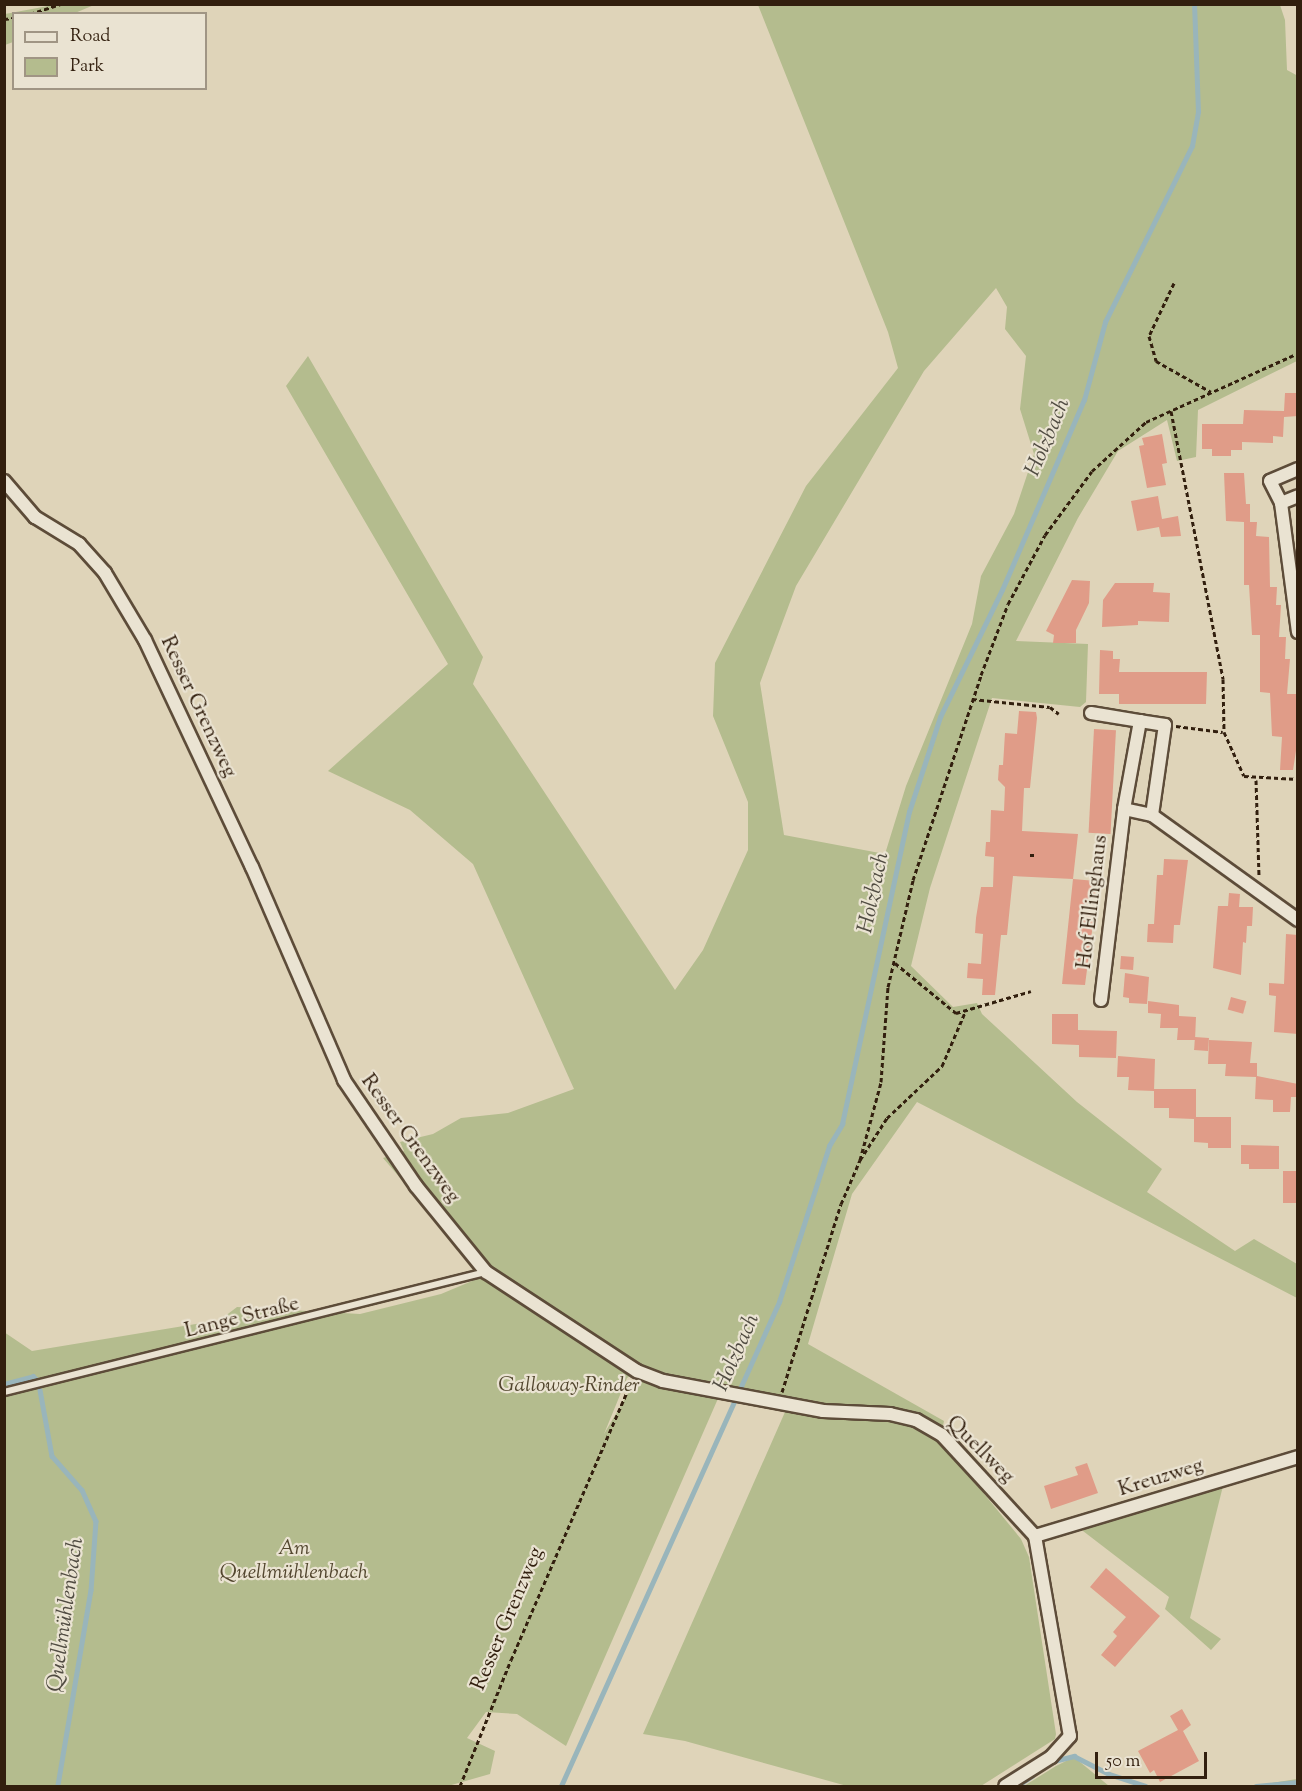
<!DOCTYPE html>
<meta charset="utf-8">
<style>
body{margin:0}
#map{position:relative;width:1302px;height:1791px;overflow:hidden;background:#dfd4b9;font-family:"Sorts Mill Goudy",serif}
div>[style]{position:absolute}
.green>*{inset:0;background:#b4bc8e}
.stream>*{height:4.5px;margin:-2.25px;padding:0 2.25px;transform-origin:2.25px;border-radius:2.25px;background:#99b5bb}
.building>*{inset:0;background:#e09c88;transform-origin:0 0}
.path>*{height:3px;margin-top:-1.5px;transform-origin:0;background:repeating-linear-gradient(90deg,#321f0e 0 4.5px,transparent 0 7.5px)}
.roads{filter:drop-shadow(2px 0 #5d4c39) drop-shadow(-2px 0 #5d4c39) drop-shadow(0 2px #5d4c39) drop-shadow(0 -2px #5d4c39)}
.lane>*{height:6px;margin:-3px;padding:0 3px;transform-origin:3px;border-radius:3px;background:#eae3d2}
.street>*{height:12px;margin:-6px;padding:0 6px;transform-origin:6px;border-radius:6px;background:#eae3d2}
span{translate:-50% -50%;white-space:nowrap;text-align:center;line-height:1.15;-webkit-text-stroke:4.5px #eae3d2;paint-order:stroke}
.street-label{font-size:21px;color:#321f0e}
.park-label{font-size:21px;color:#52462e;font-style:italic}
.water-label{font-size:22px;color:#514c42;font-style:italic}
.frame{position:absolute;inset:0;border:6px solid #321f0e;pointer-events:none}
.legend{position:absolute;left:12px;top:12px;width:195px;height:78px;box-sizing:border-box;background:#eae3d2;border:2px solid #a09584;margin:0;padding:8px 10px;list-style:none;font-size:18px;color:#321f0e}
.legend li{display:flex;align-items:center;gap:12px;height:30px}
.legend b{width:30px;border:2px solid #a09584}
.scale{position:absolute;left:1095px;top:1752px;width:112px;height:27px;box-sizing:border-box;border:3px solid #321f0e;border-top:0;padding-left:8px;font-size:18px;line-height:21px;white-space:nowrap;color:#321f0e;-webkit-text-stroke:4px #eae3d2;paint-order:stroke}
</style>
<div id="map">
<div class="green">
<div style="clip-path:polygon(59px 4px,94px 5px,75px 13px,14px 14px,13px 42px,5px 45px,5px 14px)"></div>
<div style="clip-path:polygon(evenodd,758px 5px,1280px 5px,1285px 20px,1287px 70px,1298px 76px,1297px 361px,1198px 410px,1196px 457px,1177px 461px,1167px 420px,1118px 451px,1078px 518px,1016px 641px,1088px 644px,1086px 702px,1080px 707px,992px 698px,930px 888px,911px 966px,953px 1007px,977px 1003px,982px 1014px,1077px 1102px,1162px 1169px,1147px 1192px,1235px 1251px,1254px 1239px,1297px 1264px,1297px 1298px,917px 1102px,852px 1194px,808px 1344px,944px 1421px,940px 1440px,1021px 1539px,1029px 1557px,1056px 1734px,1055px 1739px,981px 1786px,847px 1786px,685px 1741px,643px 1734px,785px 1412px,640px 1369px,627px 1378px,604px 1434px,640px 1373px,720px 1394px,566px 1746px,517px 1714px,486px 1712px,467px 1738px,495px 1751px,490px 1774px,448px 1786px,5px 1786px,4px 1332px,32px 1351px,220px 1320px,237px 1307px,360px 1314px,441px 1294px,484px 1276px,383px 1158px,404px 1151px,400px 1142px,433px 1134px,461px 1118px,508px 1113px,574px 1089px,473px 864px,410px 810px,328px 771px,448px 664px,286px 386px,308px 356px,483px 657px,473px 684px,675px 990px,703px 950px,748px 850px,748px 802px,713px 716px,715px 663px,806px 486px,898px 368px,888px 332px,758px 5px,996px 288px,1007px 307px,1005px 329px,1026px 356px,1020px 409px,1034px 454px,1014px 514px,981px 576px,972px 624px,906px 786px,885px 854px,784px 835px,760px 683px,796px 586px,924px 371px,996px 288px)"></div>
<div style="clip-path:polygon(1224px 1482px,1190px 1618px,1221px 1639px,1211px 1650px,1165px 1609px,1169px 1597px,1083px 1531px,1086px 1524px)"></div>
<div style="clip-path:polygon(1074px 1757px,1109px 1786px,1024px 1786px,1056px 1766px)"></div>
<div style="clip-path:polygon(1297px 1779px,1297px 1786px,1265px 1786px,1265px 1784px)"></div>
</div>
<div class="stream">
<div style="left:4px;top:1384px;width:30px;rotate:-15deg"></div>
<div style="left:33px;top:1376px;width:4px;rotate:45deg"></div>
<div style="left:40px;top:1390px;width:67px;rotate:79.7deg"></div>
<div style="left:52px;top:1456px;width:45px;rotate:48.6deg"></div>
<div style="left:82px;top:1490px;width:34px;rotate:66deg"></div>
<div style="left:96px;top:1521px;width:69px;rotate:94.1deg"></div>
<div style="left:91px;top:1590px;width:199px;rotate:99.6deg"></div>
<div style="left:1054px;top:1761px;width:21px;rotate:-14deg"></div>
<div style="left:1074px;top:1756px;width:39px;rotate:27deg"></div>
<div style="left:1109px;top:1774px;width:38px;rotate:18deg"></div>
<div style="left:561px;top:1786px;width:531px;rotate:-65.75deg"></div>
<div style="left:779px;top:1302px;width:164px;rotate:-72.2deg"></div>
<div style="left:829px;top:1146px;width:26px;rotate:-59deg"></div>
<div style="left:842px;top:1124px;width:319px;rotate:-77.9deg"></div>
<div style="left:909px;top:812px;width:100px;rotate:-71.9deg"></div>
<div style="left:940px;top:717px;width:141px;rotate:-64deg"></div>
<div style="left:1002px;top:590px;width:207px;rotate:-66.7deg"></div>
<div style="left:1084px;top:400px;width:81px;rotate:-74.9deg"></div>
<div style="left:1105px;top:322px;width:196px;rotate:-63.7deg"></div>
<div style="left:1192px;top:146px;width:35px;rotate:-80deg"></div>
<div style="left:1198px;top:112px;width:108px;rotate:-92.1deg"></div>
<div style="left:1017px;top:1786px;width:18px;rotate:-34deg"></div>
<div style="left:1256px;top:1786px;width:42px;rotate:-5.4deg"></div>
</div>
<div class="building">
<div style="clip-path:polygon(1285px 393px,1298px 393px,1298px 416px,1284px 417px,1283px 437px,1273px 436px,1273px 443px,1242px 442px,1242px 450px,1231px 450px,1231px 456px,1212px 456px,1212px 449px,1202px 449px,1202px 424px,1243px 424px,1244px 410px,1284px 411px)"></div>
<div style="clip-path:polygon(1162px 434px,1167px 463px,1162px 464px,1166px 485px,1147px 488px,1139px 446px,1144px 445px,1142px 438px)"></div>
<div style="clip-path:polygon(1224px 473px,1244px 473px,1246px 504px,1250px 504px,1250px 522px,1257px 522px,1256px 536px,1269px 537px,1270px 587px,1277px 587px,1276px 605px,1281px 605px,1279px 637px,1286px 637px,1285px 659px,1290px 659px,1287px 694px,1296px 694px,1298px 738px,1293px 770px,1280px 770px,1282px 737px,1272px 736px,1270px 693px,1260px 692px,1260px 635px,1252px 635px,1249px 585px,1244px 585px,1244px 522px,1226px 521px)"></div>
<div style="clip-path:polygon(1158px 496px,1162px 519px,1178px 516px,1181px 536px,1161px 537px,1159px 527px,1137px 531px,1131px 501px)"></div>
<div style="clip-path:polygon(1072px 580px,1090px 581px,1089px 603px,1076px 630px,1076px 643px,1053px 643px,1054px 635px,1046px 631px)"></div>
<div style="clip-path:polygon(1115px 583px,1154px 583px,1153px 592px,1170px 593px,1169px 622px,1138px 621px,1138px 625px,1102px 627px,1103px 600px)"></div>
<div style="clip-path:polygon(1100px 650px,1113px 651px,1113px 659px,1120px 659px,1119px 672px,1207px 672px,1206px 704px,1119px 704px,1119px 694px,1099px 694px)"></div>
<div style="clip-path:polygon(1019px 711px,1036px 712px,1037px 718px,1030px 788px,1024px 788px,1022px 831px,1078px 834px,1073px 879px,1096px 881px,1094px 916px,1085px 985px,1062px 984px,1073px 879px,1013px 876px,1007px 935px,1001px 935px,995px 995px,982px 995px,983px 979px,967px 978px,968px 963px,981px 964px,983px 934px,975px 933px,976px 918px,981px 887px,993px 887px,994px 857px,985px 856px,986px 842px,990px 842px,991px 810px,1004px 811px,1005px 787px,998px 780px,999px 765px,1003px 765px,1005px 733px,1017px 734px)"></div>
<div style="left:1094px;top:729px;width:22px;height:104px;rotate:3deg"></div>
<div style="clip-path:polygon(1164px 859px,1188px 860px,1180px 925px,1174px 925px,1173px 943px,1147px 942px,1148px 924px,1154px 924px,1157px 875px,1163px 875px)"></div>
<div style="clip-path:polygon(1229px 893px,1240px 894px,1239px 907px,1253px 907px,1252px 926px,1247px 926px,1246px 943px,1243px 942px,1241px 975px,1213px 968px,1218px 906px,1228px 906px)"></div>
<div style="clip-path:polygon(1286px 934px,1298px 935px,1298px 1034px,1274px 1032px,1276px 996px,1269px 995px,1269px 983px,1284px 984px)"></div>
<div style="left:1121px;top:956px;width:13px;height:13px;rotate:4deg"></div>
<div style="clip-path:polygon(1125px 973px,1149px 977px,1147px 1004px,1129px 1003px,1129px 998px,1123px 997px)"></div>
<div style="left:1231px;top:997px;width:16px;height:13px;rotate:15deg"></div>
<div style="clip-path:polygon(1148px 1001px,1179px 1005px,1179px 1016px,1196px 1017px,1195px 1040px,1177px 1040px,1178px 1028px,1160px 1028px,1161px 1014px,1148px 1013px)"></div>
<div style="clip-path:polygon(1052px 1014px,1078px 1014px,1078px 1030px,1117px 1031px,1116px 1058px,1079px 1057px,1079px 1045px,1052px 1044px)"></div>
<div style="left:1195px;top:1037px;width:14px;height:13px;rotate:4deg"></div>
<div style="clip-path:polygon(1209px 1040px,1252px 1042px,1250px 1063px,1257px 1063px,1257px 1076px,1298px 1084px,1298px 1097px,1291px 1097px,1290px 1112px,1273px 1112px,1273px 1100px,1255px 1099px,1256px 1077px,1225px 1076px,1226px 1064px,1208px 1064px)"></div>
<div style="clip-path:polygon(1118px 1056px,1155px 1059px,1154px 1091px,1128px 1090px,1129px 1077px,1117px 1077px)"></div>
<div style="clip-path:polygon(1154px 1089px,1196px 1089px,1196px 1117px,1231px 1117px,1231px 1148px,1208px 1148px,1208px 1143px,1194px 1142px,1194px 1119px,1169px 1118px,1169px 1108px,1154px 1108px)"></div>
<div style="clip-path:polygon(1241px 1145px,1279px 1146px,1279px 1169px,1249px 1169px,1249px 1164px,1241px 1164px)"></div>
<div style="left:1283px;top:1171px;width:15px;height:32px"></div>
<div style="clip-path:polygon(1087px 1463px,1098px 1493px,1051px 1509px,1044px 1486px,1078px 1475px,1075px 1467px)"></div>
<div style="clip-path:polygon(1106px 1568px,1160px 1616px,1115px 1667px,1101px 1655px,1117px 1636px,1113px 1632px,1126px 1617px,1090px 1587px)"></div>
<div style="clip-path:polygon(1182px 1709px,1191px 1725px,1183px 1731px,1199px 1761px,1160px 1782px,1154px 1770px,1150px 1773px,1138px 1751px,1178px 1730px,1170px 1716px)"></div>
</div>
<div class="path">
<div style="left:30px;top:14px;width:32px;rotate:-18deg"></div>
<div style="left:4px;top:19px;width:10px;rotate:-6deg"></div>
<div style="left:1174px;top:283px;width:59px;rotate:115.3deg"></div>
<div style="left:1149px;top:336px;width:26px;rotate:74deg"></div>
<div style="left:1156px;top:361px;width:63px;rotate:29.4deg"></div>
<div style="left:1171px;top:411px;width:273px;rotate:79deg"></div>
<div style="left:1223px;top:679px;width:53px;rotate:88.9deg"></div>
<div style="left:1224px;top:732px;width:48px;rotate:65.6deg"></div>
<div style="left:1244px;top:776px;width:54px;rotate:3.2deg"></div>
<div style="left:972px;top:699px;width:78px;rotate:5.9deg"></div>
<div style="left:1050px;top:707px;width:11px;rotate:38deg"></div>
<div style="left:1176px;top:726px;width:47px;rotate:7.3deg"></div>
<div style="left:1256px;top:780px;width:96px;rotate:88.2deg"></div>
<div style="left:1030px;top:855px;width:5px"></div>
<div style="left:895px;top:963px;width:79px;rotate:39.3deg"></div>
<div style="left:956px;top:1013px;width:78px;rotate:-16.3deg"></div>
<div style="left:860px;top:1160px;width:81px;rotate:-74.9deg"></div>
<div style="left:881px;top:1082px;width:95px;rotate:-85.8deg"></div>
<div style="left:888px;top:987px;width:110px;rotate:-76.8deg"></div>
<div style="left:913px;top:880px;width:216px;rotate:-71.6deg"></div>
<div style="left:981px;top:675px;width:76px;rotate:-69.2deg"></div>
<div style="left:1008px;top:604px;width:78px;rotate:-61.8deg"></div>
<div style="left:1045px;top:535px;width:79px;rotate:-53.7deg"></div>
<div style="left:1092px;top:471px;width:73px;rotate:-42.2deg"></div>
<div style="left:1146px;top:422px;width:167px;rotate:-24.4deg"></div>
<div style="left:782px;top:1392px;width:197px;rotate:-72.6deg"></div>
<div style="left:841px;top:1204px;width:48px;rotate:-66.6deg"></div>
<div style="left:860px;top:1160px;width:50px;rotate:-57.3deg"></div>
<div style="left:887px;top:1118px;width:76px;rotate:-43.4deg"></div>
<div style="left:942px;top:1066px;width:61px;rotate:-66.8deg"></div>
<div style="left:460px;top:1786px;width:136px;rotate:-68deg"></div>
<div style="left:511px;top:1660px;width:302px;rotate:-66.6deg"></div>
</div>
<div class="roads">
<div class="lane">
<div style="left:4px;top:1392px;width:497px;rotate:-14deg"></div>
</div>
<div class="street">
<div style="left:1298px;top:469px;width:30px;rotate:157deg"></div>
<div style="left:1270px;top:481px;width:25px;rotate:63deg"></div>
<div style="left:1281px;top:503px;width:18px;rotate:-22deg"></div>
<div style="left:4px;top:481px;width:48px;rotate:49.3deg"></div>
<div style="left:35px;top:517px;width:52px;rotate:31.5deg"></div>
<div style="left:79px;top:544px;width:39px;rotate:48deg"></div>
<div style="left:105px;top:573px;width:78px;rotate:59.2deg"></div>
<div style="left:145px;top:640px;width:251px;rotate:64.8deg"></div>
<div style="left:252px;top:867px;width:232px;rotate:66.6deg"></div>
<div style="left:344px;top:1080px;width:128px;rotate:55.8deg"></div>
<div style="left:416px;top:1186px;width:111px;rotate:50.9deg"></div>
<div style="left:486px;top:1272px;width:181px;rotate:33.3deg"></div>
<div style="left:637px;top:1371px;width:28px;rotate:21deg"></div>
<div style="left:663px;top:1381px;width:163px;rotate:10.6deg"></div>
<div style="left:823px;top:1411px;width:67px;rotate:2.6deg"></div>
<div style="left:890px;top:1414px;width:27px;rotate:13deg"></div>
<div style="left:916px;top:1420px;width:30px;rotate:30deg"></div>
<div style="left:942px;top:1435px;width:137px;rotate:47.4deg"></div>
<div style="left:1035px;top:1536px;width:203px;rotate:80.1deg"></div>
<div style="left:1070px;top:1736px;width:28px;rotate:132deg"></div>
<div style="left:1051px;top:1757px;width:54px;rotate:147.8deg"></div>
<div style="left:1281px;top:503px;width:130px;rotate:82.5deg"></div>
<div style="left:1091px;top:713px;width:50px;rotate:9.3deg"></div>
<div style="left:1152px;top:815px;width:91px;rotate:-81.8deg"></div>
<div style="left:1165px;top:725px;width:25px;rotate:-171deg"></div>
<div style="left:1140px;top:721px;width:89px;rotate:100.3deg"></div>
<div style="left:1124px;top:809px;width:29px;rotate:12deg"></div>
<div style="left:1152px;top:815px;width:180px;rotate:35.7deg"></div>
<div style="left:1101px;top:1000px;width:192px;rotate:-83.1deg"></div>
<div style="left:1035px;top:1536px;width:275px;rotate:-16.7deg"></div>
</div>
</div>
<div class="street-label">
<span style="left:198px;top:707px;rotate:65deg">Resser Grenzweg</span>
<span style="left:1093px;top:902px;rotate:-83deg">Hof Ellinghaus</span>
<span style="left:410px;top:1139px;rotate:54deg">Resser Grenzweg</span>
<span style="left:242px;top:1318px;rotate:-14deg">Lange Straße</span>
<span style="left:980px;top:1450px;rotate:45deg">Quellweg</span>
<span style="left:1161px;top:1478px;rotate:-17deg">Kreuzweg</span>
<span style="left:508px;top:1619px;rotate:-67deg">Resser Grenzweg</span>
</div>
<div class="park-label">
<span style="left:569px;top:1386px">Galloway-Rinder</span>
<span style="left:294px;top:1561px">Am<br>Quellmühlenbach</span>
</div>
<div class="water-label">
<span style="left:1049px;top:438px;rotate:-67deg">Holzbach</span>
<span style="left:875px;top:893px;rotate:-78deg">Holzbach</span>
<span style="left:738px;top:1353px;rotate:-66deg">Holzbach</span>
<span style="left:67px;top:1615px;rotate:-82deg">Quellmühlenbach</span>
</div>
<div class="frame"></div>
<ul class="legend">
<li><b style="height:8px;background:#eae3d2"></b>Road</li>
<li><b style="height:16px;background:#b4bc8e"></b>Park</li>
</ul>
<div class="scale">50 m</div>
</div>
